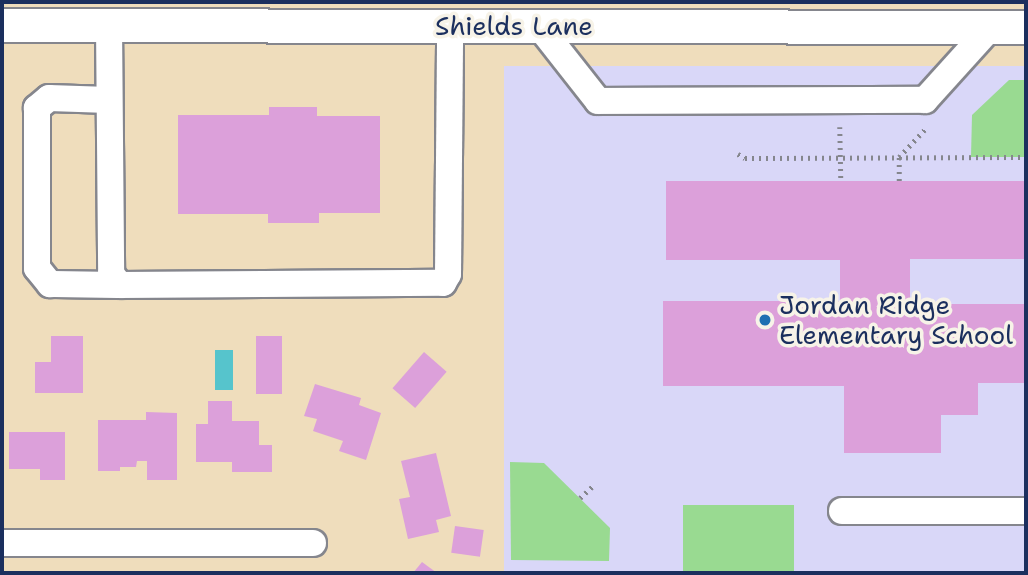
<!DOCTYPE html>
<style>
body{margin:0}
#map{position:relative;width:1028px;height:575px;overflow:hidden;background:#efddbc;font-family:"Shantell Sans",sans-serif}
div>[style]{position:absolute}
.built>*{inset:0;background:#d9d7f8;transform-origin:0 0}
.green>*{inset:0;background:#99da91;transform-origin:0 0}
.water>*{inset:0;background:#56c4cc;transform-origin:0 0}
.building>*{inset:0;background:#dca0da;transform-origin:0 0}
.path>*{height:4.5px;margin-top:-2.25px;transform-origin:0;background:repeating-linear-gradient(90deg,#85868d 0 2px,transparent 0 7px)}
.roads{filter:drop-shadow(2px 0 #85868d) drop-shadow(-2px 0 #85868d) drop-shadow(0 2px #85868d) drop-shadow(0 -2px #85868d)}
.minor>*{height:26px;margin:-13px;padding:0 13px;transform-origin:13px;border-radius:13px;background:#fff}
.major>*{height:33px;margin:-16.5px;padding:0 16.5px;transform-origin:16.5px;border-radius:16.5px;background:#fff}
.dots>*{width:19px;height:19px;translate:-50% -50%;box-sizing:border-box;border:4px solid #f7f3e8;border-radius:50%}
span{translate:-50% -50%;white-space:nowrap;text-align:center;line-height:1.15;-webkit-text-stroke:7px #f7f3e8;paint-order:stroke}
.street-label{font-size:26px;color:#1b2f5e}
.poi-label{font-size:26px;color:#1b2f5e}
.left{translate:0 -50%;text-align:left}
.frame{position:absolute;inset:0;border:4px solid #1b2f5e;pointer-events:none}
</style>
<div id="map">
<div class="built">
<div style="left:1026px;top:66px;width:507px;height:522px;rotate:90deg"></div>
</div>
<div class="green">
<div style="clip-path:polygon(1009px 80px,1026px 80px,1026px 157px,971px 157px,972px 115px)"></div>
<div style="clip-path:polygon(510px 462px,544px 463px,610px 528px,609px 561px,511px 560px)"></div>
<div style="left:794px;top:505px;width:66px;height:111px;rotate:90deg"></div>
</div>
<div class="water">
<div style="left:215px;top:350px;width:18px;height:40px"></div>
</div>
<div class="building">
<div style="clip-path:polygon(269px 107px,317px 107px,317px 116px,380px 116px,380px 213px,319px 213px,319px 223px,268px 223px,268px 214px,178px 214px,178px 115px,269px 115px)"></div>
<div style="clip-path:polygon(666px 181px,1026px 181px,1026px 259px,910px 259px,910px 304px,1026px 304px,1026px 383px,978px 383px,978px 415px,941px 415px,941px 453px,844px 453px,844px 386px,663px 386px,663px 301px,840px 301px,840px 260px,666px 260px)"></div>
<div style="clip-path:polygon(51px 336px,83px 336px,83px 393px,35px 393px,35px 362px,51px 362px)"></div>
<div style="left:256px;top:336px;width:26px;height:58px"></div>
<div style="left:424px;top:352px;width:30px;height:48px;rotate:41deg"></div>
<div style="clip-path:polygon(315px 384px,361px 398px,359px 405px,381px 413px,366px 460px,339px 451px,343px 441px,313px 431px,317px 419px,304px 416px)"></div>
<div style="clip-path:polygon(208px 401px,232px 401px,232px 421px,259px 421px,259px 445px,272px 445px,272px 472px,232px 472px,232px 462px,196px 462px,196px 424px,208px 424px)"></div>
<div style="clip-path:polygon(146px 412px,177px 413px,177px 480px,147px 480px,147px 461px,137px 461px,136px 467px,120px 467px,120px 471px,98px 471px,98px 420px,146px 420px)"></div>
<div style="clip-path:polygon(9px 432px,65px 432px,65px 480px,40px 480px,40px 469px,9px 469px)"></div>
<div style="clip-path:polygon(436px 453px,451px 516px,436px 520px,439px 532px,408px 539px,399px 499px,410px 497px,401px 461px)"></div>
<div style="left:455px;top:526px;width:29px;height:27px;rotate:8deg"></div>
<div style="clip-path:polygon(422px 562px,437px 573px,413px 573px)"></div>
</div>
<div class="path">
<div style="left:840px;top:127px;width:54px;rotate:88.9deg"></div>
<div style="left:738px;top:154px;width:8px;rotate:30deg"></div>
<div style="left:745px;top:158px;width:281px;rotate:-0.2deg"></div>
<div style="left:899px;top:181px;width:24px;rotate:-90deg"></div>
<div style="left:899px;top:157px;width:41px;rotate:-47deg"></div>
<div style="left:580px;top:498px;width:18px;rotate:-43deg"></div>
</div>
<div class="roads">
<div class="minor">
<div style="left:109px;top:25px;width:249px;rotate:89.5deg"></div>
<div style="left:111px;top:274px;width:14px;rotate:51deg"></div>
<div style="left:120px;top:285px;width:323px;rotate:-0.4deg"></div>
<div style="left:443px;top:283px;width:10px;rotate:-61deg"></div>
<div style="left:448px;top:274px;width:248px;rotate:-89.5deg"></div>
<div style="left:539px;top:26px;width:95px;rotate:51.8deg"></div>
<div style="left:598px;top:101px;width:327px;rotate:-0.2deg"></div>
<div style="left:925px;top:100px;width:98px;rotate:-47.9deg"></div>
<div style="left:109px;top:100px;width:60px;rotate:-178.1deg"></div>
<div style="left:49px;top:98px;width:16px;rotate:140deg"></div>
<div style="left:37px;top:108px;width:160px;rotate:90deg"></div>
<div style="left:37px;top:268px;width:21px;rotate:51deg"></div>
<div style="left:50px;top:284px;width:70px;rotate:0.8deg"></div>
<div style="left:842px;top:511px;width:184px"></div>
<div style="left:2px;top:543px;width:311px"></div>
</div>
<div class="major">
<div style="left:2px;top:25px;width:1024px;rotate:0.11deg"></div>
</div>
</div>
<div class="dots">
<div style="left:765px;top:320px;background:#1f6fb2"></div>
</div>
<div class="street-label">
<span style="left:514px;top:26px">Shields Lane</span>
</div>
<div class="poi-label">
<span class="left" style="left:779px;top:320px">Jordan Ridge<br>Elementary School</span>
</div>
<div class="frame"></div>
</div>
